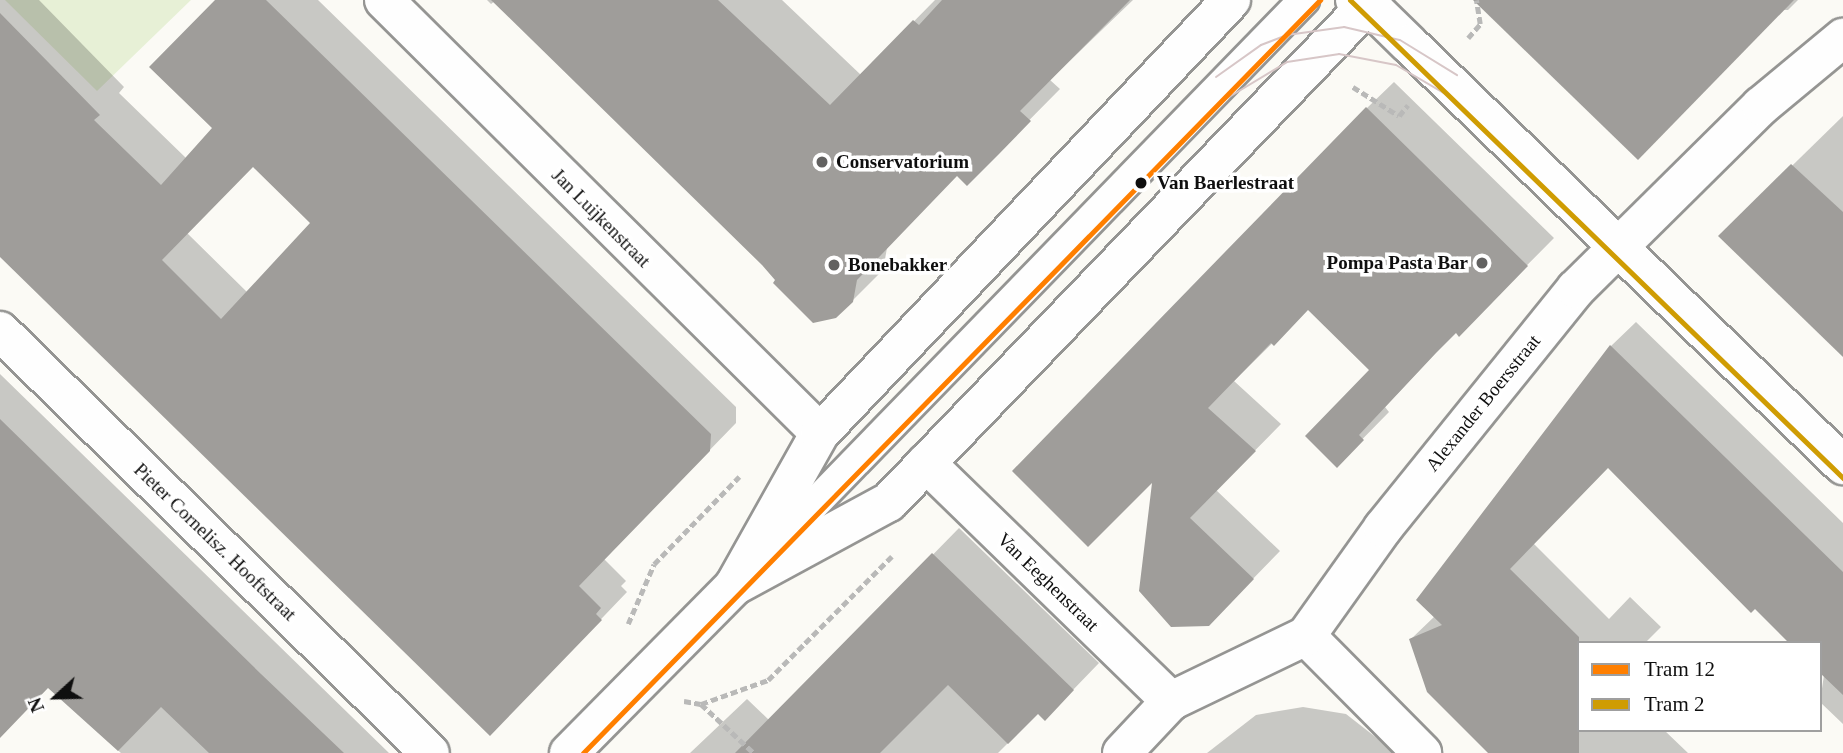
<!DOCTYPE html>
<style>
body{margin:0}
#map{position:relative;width:1843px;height:753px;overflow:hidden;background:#fbfaf5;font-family:Georgia,serif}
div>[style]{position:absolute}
.green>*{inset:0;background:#e7f0d6}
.shadow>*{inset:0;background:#0003}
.building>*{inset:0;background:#9f9d9a}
.path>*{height:4.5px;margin-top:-2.25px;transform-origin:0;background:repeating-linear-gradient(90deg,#b9b9b8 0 7px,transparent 0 10.5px)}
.roads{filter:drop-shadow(2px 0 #959593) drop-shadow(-2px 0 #959593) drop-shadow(0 2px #959593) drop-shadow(0 -2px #959593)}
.service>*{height:30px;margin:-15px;padding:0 15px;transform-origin:15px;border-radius:15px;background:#fefefe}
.minor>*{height:38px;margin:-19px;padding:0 19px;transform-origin:19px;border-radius:19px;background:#fefefe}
.tertiary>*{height:38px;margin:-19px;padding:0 19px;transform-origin:19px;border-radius:19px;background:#fefefe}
.tram>*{height:2px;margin:-1px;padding:0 1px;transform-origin:1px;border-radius:1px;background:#d7c6c7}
.tram-1>*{height:5px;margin:-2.5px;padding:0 2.5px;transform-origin:2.5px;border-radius:2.5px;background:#ff7f00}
.tram-2>*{height:5px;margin:-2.5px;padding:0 2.5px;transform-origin:2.5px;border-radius:2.5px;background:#cf9c03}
.dots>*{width:19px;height:19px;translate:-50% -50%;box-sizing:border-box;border:4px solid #fff;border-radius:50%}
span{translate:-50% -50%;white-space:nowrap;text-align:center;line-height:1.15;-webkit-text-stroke:7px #fff;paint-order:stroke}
.poi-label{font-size:19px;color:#0f0f0f;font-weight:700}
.left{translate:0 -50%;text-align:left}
.right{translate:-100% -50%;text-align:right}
.stop-label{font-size:19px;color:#0f0f0f;font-weight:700}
.street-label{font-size:19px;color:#0f0f0f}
.legend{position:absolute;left:1577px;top:641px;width:245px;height:91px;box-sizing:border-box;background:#fff;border:2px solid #9f9f9f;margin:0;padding:9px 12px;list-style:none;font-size:21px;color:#0f0f0f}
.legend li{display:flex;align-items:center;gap:14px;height:35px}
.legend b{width:35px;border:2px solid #9f9f9f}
.north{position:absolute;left:21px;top:662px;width:70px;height:70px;-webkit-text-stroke:5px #fff;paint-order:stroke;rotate:248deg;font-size:19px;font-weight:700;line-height:28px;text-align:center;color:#0f0f0f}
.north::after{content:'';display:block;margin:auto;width:24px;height:32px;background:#0f0f0f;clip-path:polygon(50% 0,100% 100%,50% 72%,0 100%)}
</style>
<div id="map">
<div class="green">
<div style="clip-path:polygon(5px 0,191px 0,97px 91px)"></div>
</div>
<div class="shadow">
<div style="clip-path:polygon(evenodd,0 0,39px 0,124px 87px,119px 93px,187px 159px,215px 127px,218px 0,318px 0,736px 407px,736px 423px,604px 559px,626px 581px,621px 586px,627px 592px,516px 708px,0 254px,0 0,254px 165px,313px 223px,248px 293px,187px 233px,254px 165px)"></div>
<div style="clip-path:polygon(487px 0,782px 0,861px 75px,935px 0,1133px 0,1050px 80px,1060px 89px,967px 183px,957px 174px,887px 248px,883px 270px,836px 317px,778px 280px,495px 1px,491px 4px)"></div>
<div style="clip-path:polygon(1482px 0,1798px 0,1788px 10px)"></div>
<div style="clip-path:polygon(1394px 82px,1554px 238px,1459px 334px,1456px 331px,1385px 407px,1389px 412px,1337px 465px,1371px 370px,1308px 308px,1234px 381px,1281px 424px,1216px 490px,1280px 551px,1209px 624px,1154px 478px,1367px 108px)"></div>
<div style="clip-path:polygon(1843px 116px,1843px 355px,1720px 236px)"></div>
<div style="clip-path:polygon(1636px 322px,1843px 523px,1843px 724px,1820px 702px,1824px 675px,1820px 643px,1608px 466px,1533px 543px,1609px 619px,1630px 597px,1661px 627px,1645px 643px,1579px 643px,1579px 730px,1664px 730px,1688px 753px,1491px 753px,1429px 691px,1411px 639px,1435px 616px,1418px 599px,1611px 346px)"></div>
<div style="clip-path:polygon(0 374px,389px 753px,121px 753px,49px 686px,0 703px)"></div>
<div style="clip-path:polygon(959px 528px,1099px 663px,1071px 692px,1039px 712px,998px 753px,690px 753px,747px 699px,770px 721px)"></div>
<div style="clip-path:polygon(1303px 707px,1346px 714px,1396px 753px,1207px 753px,1256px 715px)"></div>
</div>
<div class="building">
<div style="clip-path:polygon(evenodd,215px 0,266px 0,711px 434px,710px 451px,579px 586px,601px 608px,596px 614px,602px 620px,490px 736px,0 257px,0 13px,100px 115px,94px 120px,161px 185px,212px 128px,149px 67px,215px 0,253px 167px,310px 223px,221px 319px,162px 260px,253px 167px)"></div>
<div style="clip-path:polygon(491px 0,718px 0,830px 105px,913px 20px,919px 25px,942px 0,1130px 0,1020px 111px,1031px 121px,999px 154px,967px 186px,957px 176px,857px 280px,853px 302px,836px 318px,813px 323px,773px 283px,775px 280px,762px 265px)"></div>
<div style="clip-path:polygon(1473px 0,1794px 0,1638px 160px)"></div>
<div style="clip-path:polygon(1366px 107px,1528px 266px,1459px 337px,1456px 333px,1436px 353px,1359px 435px,1364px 440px,1337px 468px,1305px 436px,1369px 370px,1308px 310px,1274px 346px,1271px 343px,1208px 408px,1256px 451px,1190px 518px,1254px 579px,1209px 626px,1171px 627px,1139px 591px,1152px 483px,1088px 547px,1012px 471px)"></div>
<div style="clip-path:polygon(1791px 164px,1843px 212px,1843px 357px,1718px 236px)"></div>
<div style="clip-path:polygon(1610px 345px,1843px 572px,1843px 695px,1820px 673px,1820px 643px,1789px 643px,1755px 609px,1751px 613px,1608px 468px,1510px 569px,1579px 637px,1579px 753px,1488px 753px,1427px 692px,1409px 639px,1442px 625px,1416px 600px)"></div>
<div style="clip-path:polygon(0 419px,261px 674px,344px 753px,209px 753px,161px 707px,118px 751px,48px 688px,0 738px)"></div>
<div style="clip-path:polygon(932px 553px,1074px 690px,1045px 721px,1038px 714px,1008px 744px,948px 685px,880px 753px,735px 753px)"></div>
</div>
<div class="path">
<div style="left:1468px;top:38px;width:18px;rotate:-49deg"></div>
<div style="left:1480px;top:24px;width:24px;rotate:-99deg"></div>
<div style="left:1353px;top:87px;width:54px;rotate:32.2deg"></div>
<div style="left:1399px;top:116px;width:14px;rotate:-51deg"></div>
<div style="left:628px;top:624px;width:65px;rotate:-66.6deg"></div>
<div style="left:654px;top:564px;width:122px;rotate:-45.7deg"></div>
<div style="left:684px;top:701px;width:17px;rotate:10deg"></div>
<div style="left:701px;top:704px;width:71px;rotate:-19.7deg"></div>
<div style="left:768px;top:680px;width:175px;rotate:-45deg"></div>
<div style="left:701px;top:704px;width:72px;rotate:42.8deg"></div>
</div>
<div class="roads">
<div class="service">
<div style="left:758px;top:562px;width:784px;rotate:-45.83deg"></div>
</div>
<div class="minor">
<div style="left:384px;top:0;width:614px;rotate:44.8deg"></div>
<div style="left:0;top:331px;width:602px;rotate:44.46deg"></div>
<div style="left:926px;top:463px;width:342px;rotate:44.2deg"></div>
<div style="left:1306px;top:636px;width:165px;rotate:45.2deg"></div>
<div style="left:1122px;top:753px;width:71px;rotate:-46.7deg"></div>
<div style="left:1171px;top:701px;width:150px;rotate:-25.7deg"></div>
<div style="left:1306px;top:636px;width:133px;rotate:-54.5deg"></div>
<div style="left:1383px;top:528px;width:307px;rotate:-51.1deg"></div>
<div style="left:1576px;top:289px;width:260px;rotate:-44.7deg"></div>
<div style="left:1761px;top:106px;width:107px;rotate:-39.7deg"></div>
</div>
<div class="tertiary">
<div style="left:1355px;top:0;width:14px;rotate:17deg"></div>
<div style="left:1368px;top:4px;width:57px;rotate:44.3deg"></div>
<div style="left:1409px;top:44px;width:605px;rotate:44.13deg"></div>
<div style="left:734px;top:586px;width:176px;rotate:-60.7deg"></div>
<div style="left:820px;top:433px;width:597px;rotate:-46.49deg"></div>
<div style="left:569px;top:753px;width:235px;rotate:-45.3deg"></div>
<div style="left:734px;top:586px;width:176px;rotate:-28.5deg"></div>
<div style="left:889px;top:502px;width:697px;rotate:-46.11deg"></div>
</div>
</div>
<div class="tram">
<div style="left:1216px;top:77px;width:55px;rotate:-35.4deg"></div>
<div style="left:1261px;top:45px;width:28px;rotate:-21deg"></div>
<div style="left:1287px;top:35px;width:58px;rotate:-8deg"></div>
<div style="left:1344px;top:27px;width:57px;rotate:13.1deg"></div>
<div style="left:1400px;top:40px;width:67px;rotate:31.6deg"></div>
<div style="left:1224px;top:100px;width:74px;rotate:-31.1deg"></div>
<div style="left:1287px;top:62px;width:53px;rotate:-8.7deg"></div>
<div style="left:1339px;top:54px;width:58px;rotate:10.9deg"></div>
<div style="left:1396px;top:65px;width:61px;rotate:30.3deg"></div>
</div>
<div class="tram-1">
<div style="left:583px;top:753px;width:1054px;rotate:-45.62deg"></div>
</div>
<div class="tram-2">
<div style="left:1350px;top:0;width:687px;rotate:44.11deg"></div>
</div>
<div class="dots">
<div style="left:822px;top:162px;background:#626160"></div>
<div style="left:1141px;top:183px;background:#0f0f0f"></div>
<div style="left:1482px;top:263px;background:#626160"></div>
<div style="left:834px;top:265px;background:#626160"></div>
</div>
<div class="poi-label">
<span class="left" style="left:836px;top:162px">Conservatorium</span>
<span class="right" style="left:1468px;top:263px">Pompa Pasta Bar</span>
<span class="left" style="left:848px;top:265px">Bonebakker</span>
</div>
<div class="stop-label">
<span class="left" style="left:1157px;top:183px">Van Baerlestraat</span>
</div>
<div class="street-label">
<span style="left:601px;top:218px;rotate:45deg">Jan Luijkenstraat</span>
<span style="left:1483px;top:403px;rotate:-51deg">Alexander Boersstraat</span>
<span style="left:215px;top:542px;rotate:44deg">Pieter Cornelisz. Hooftstraat</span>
<span style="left:1048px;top:582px;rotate:44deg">Van Eeghenstraat</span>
</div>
<ul class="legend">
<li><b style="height:9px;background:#ff7f00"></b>Tram 12</li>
<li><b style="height:9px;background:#cf9c03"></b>Tram 2</li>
</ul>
<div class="north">N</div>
</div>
